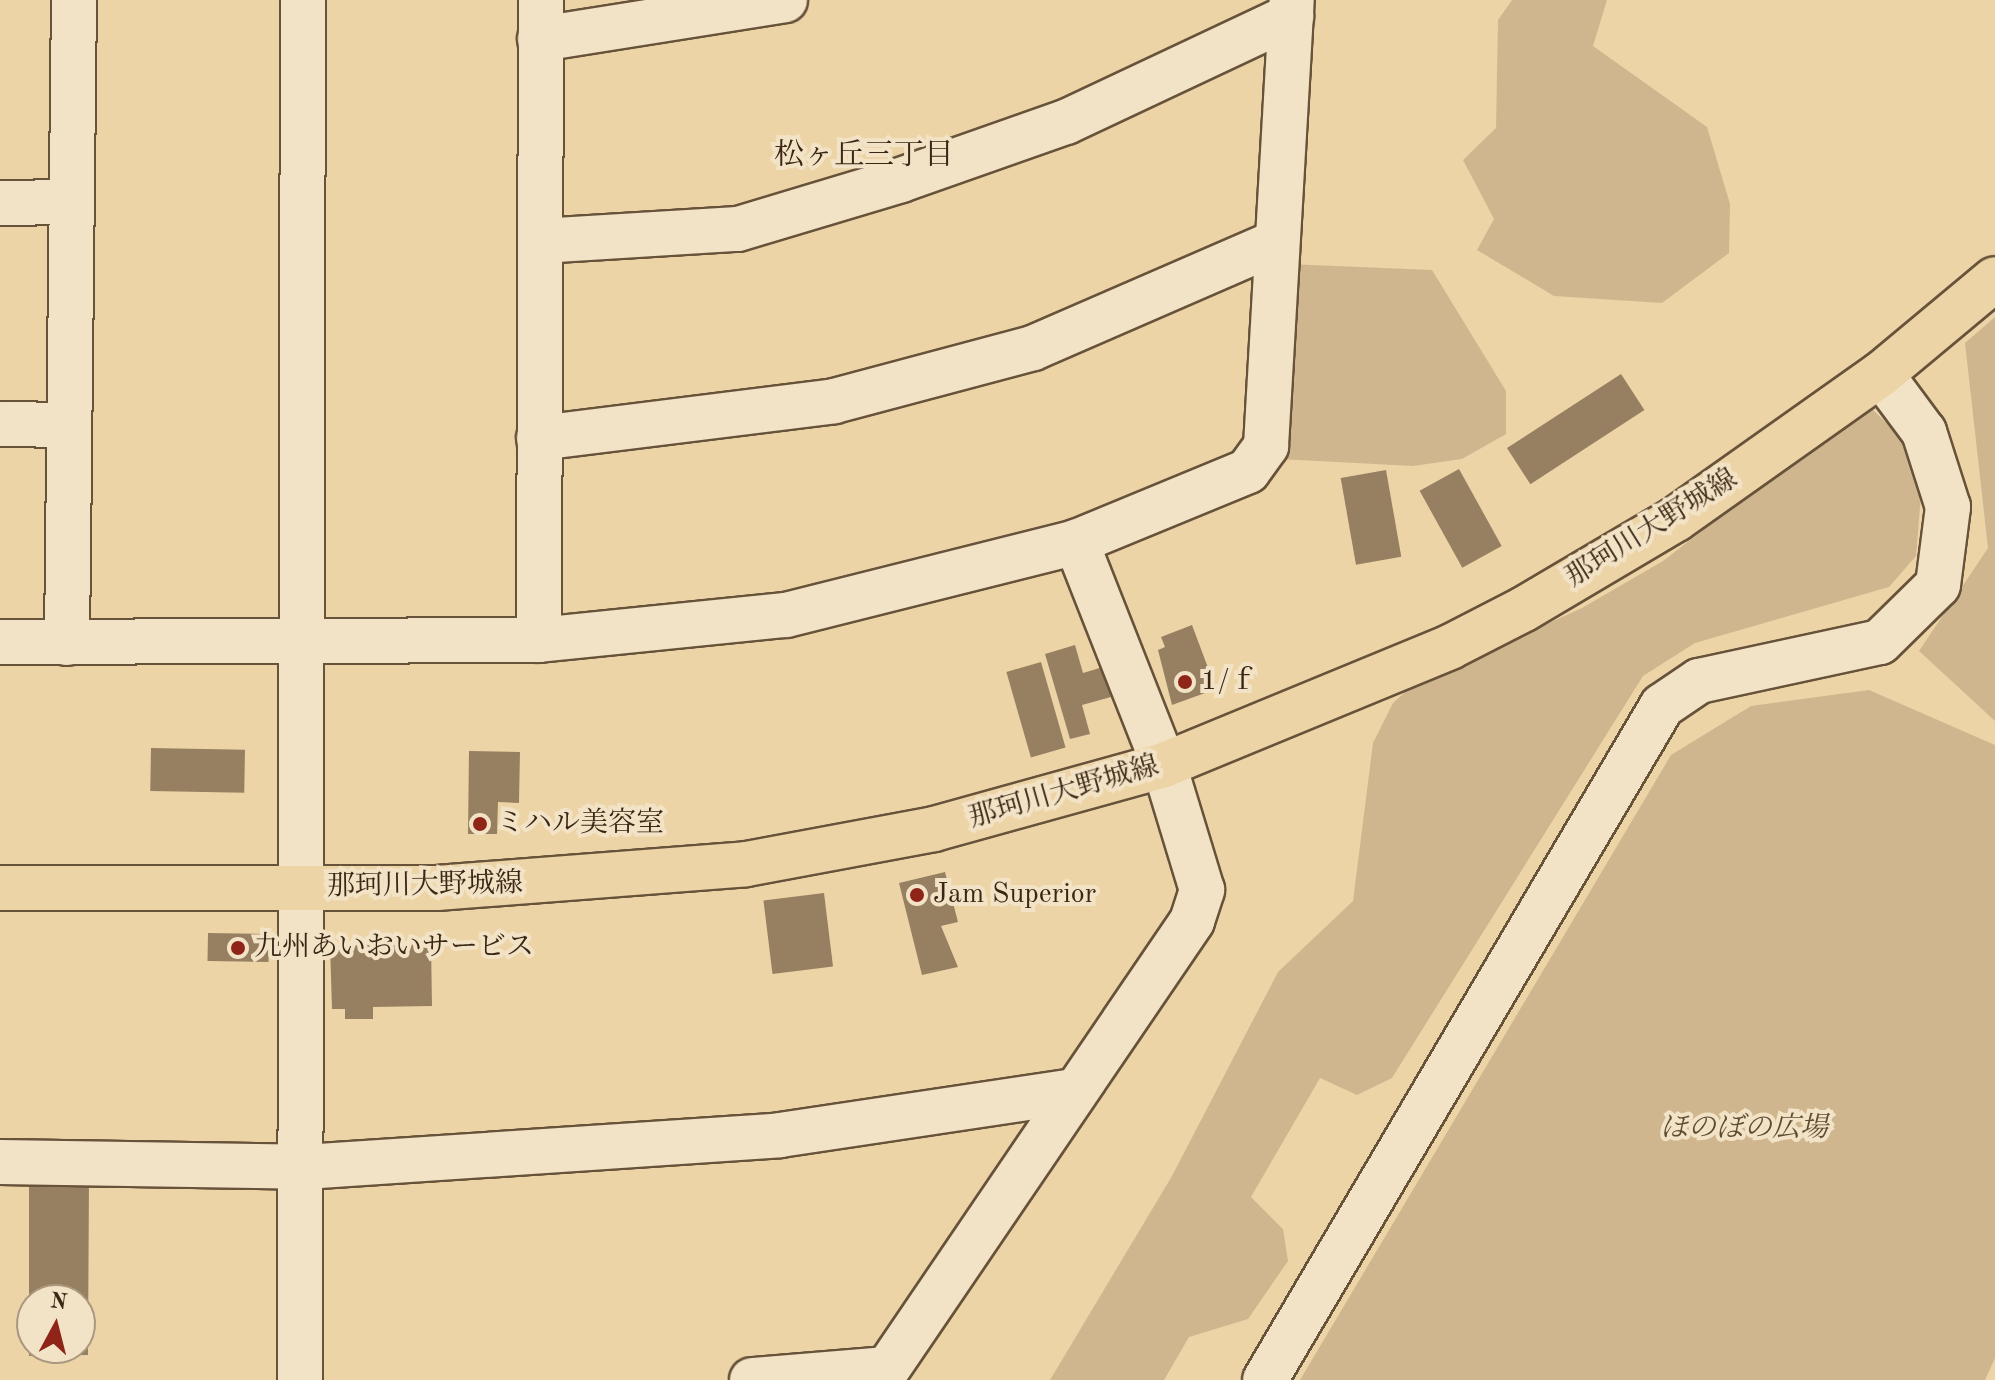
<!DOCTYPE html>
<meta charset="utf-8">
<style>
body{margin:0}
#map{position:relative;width:1995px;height:1380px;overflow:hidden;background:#edd4a7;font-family:"Old Standard TT","Noto Serif JP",serif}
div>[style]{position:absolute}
.green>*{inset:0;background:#cfb68e}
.building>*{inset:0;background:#978061;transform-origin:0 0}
.roads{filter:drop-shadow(2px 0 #67523a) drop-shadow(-2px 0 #67523a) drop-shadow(0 2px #67523a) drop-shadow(0 -2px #67523a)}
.minor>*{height:44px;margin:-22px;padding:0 22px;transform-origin:22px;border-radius:22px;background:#f3e3c6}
.major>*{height:44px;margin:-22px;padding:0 22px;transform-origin:22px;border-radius:22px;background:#edd4a7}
.dots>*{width:22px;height:22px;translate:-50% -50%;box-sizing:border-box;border:4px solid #f3e3c6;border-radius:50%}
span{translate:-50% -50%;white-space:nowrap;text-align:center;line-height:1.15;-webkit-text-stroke:8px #f3e3c6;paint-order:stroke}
.street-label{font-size:28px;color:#3a2615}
.poi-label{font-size:28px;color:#3a2615}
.left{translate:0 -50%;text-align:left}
.park-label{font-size:28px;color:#5f4a33;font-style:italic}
.neighbourhood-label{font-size:30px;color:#3a2615}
.north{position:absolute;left:16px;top:1284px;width:80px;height:80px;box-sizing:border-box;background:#f3e3c6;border:2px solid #a9977f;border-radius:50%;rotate:7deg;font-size:22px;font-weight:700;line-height:32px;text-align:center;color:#3a2615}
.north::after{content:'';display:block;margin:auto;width:28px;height:36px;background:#8f2418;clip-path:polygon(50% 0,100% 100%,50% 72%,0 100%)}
</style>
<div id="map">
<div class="green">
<div style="clip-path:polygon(1512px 0,1607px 0,1593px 46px,1707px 127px,1730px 204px,1729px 253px,1662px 303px,1554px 296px,1477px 250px,1494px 219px,1463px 160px,1496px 128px,1498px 20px)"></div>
<div style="clip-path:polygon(1288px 264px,1432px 270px,1506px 391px,1506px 434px,1462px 459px,1413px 466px,1279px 459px)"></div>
<div style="clip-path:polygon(1995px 317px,1995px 721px,1919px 651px,1988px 548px,1965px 343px)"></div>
<div style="clip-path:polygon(1873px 410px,1899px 435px,1921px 495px,1916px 556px,1889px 587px,1695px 643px,1643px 676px,1392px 1078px,1357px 1095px,1320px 1078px,1251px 1197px,1283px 1229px,1288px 1261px,1248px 1319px,1189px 1337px,1164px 1380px,1050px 1380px,1172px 1176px,1278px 972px,1353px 901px,1373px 743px,1393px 703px,1413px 685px,1582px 608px,1663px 561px,1856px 412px)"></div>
<div style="clip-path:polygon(1869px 690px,1995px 745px,1995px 1358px,1985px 1380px,1300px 1380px,1671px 755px,1751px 706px)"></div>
</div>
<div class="building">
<div style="left:1621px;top:374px;width:43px;height:136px;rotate:57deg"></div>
<div style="left:1459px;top:469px;width:88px;height:45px;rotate:61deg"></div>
<div style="left:1386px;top:470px;width:88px;height:46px;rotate:80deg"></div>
<div style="clip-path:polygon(1192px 625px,1216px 689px,1172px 705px,1158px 650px,1165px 647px,1161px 637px)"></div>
<div style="clip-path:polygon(1075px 645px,1083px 673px,1103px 667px,1111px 697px,1082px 705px,1090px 734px,1070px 739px,1045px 654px)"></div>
<div style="left:1041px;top:662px;width:89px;height:36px;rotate:74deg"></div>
<div style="left:151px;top:748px;width:94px;height:43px;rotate:1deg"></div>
<div style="clip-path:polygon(469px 751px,520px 752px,519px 803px,498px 802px,497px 834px,468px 834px)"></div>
<div style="clip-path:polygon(945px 872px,958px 922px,941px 926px,958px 967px,922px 975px,899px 883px)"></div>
<div style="left:824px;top:893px;width:74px;height:61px;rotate:83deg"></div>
<div style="left:208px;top:933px;width:61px;height:28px;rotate:1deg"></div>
<div style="clip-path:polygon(431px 943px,432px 1006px,373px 1007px,373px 1019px,345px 1019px,345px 1009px,332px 1009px,330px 946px)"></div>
<div style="clip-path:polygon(evenodd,29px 1177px,89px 1178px,88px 1355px,29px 1356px,29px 1177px,32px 1300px,80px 1300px,80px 1348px,32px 1348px,32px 1300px)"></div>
</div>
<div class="roads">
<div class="minor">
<div style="left:540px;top:39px;width:248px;rotate:-9deg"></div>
<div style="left:0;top:203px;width:72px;rotate:-0.8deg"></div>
<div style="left:540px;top:241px;width:198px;rotate:-3.5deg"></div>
<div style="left:738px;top:229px;width:170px;rotate:-16.7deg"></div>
<div style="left:901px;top:180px;width:175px;rotate:-19.4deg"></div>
<div style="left:1066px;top:122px;width:249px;rotate:-25.2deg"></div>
<div style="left:0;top:424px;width:69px;rotate:0.8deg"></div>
<div style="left:539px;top:438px;width:297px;rotate:-7.1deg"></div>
<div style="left:834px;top:401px;width:206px;rotate:-14.9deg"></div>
<div style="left:1033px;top:348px;width:263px;rotate:-23.5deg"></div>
<div style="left:539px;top:640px;width:640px;rotate:-89.82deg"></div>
<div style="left:0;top:642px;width:539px;rotate:-0.21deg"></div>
<div style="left:539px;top:640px;width:248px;rotate:-5.8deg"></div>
<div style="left:786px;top:615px;width:299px;rotate:-14.1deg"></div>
<div style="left:1076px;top:542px;width:186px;rotate:-22.4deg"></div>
<div style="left:1248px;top:471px;width:31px;rotate:-54deg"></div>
<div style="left:1266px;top:446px;width:447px;rotate:-86.7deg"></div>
<div style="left:67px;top:643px;width:643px;rotate:-89.38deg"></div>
<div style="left:0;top:1162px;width:304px;rotate:0.9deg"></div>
<div style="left:304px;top:1167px;width:477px;rotate:-3.8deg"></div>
<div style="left:780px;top:1135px;width:299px;rotate:-8.5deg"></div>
<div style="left:300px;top:1380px;width:1380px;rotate:-89.88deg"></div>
<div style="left:752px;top:1380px;width:135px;rotate:-4.7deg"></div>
<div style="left:880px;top:1380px;width:555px;rotate:-55.79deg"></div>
<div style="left:1192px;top:921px;width:33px;rotate:-72deg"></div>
<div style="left:1202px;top:890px;width:131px;rotate:-106.9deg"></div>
<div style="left:1164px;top:765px;width:240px;rotate:-111.5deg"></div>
<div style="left:1265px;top:1380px;width:782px;rotate:-59.5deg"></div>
<div style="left:1662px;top:706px;width:45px;rotate:-34deg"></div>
<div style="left:1699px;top:681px;width:185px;rotate:-12.2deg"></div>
<div style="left:1880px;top:642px;width:81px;rotate:-44.5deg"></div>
<div style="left:1938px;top:585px;width:79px;rotate:-82.7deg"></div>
<div style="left:1948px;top:507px;width:79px;rotate:-107.7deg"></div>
<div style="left:1924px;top:432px;width:72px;rotate:-126.6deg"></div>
</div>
<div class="major">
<div style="left:0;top:888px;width:437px"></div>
<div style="left:437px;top:888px;width:310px;rotate:-4.4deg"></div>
<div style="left:746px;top:864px;width:191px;rotate:-10.5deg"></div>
<div style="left:934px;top:829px;width:239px;rotate:-15.5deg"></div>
<div style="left:1164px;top:765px;width:309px;rotate:-22.4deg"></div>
<div style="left:1450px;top:647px;width:83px;rotate:-27.2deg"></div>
<div style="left:1524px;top:609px;width:177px;rotate:-30.6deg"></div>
<div style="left:1676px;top:519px;width:251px;rotate:-35.3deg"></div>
<div style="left:1881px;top:374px;width:148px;rotate:-39.8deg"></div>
</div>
</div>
<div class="dots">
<div style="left:1185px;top:682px;background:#8f2418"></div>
<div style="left:480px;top:824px;background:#8f2418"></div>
<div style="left:917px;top:895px;background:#8f2418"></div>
<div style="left:238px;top:948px;background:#8f2418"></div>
</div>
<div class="street-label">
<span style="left:1652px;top:529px;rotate:-32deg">那珂川大野城線</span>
<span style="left:1064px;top:793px;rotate:-16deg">那珂川大野城線</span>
<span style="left:425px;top:886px;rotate:-1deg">那珂川大野城線</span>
</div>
<div class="poi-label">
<span class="left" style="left:1201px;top:682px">1/ｆ</span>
<span class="left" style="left:496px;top:824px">ミハル美容室</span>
<span class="left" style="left:933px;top:895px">Jam Superior</span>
<span class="left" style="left:254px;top:948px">九州あいおいサービス</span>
</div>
<div class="park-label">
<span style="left:1744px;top:1129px">ほのぼの広場</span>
</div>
<div class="neighbourhood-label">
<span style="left:864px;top:156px">松ヶ丘三丁目</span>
</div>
<div class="north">N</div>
</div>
